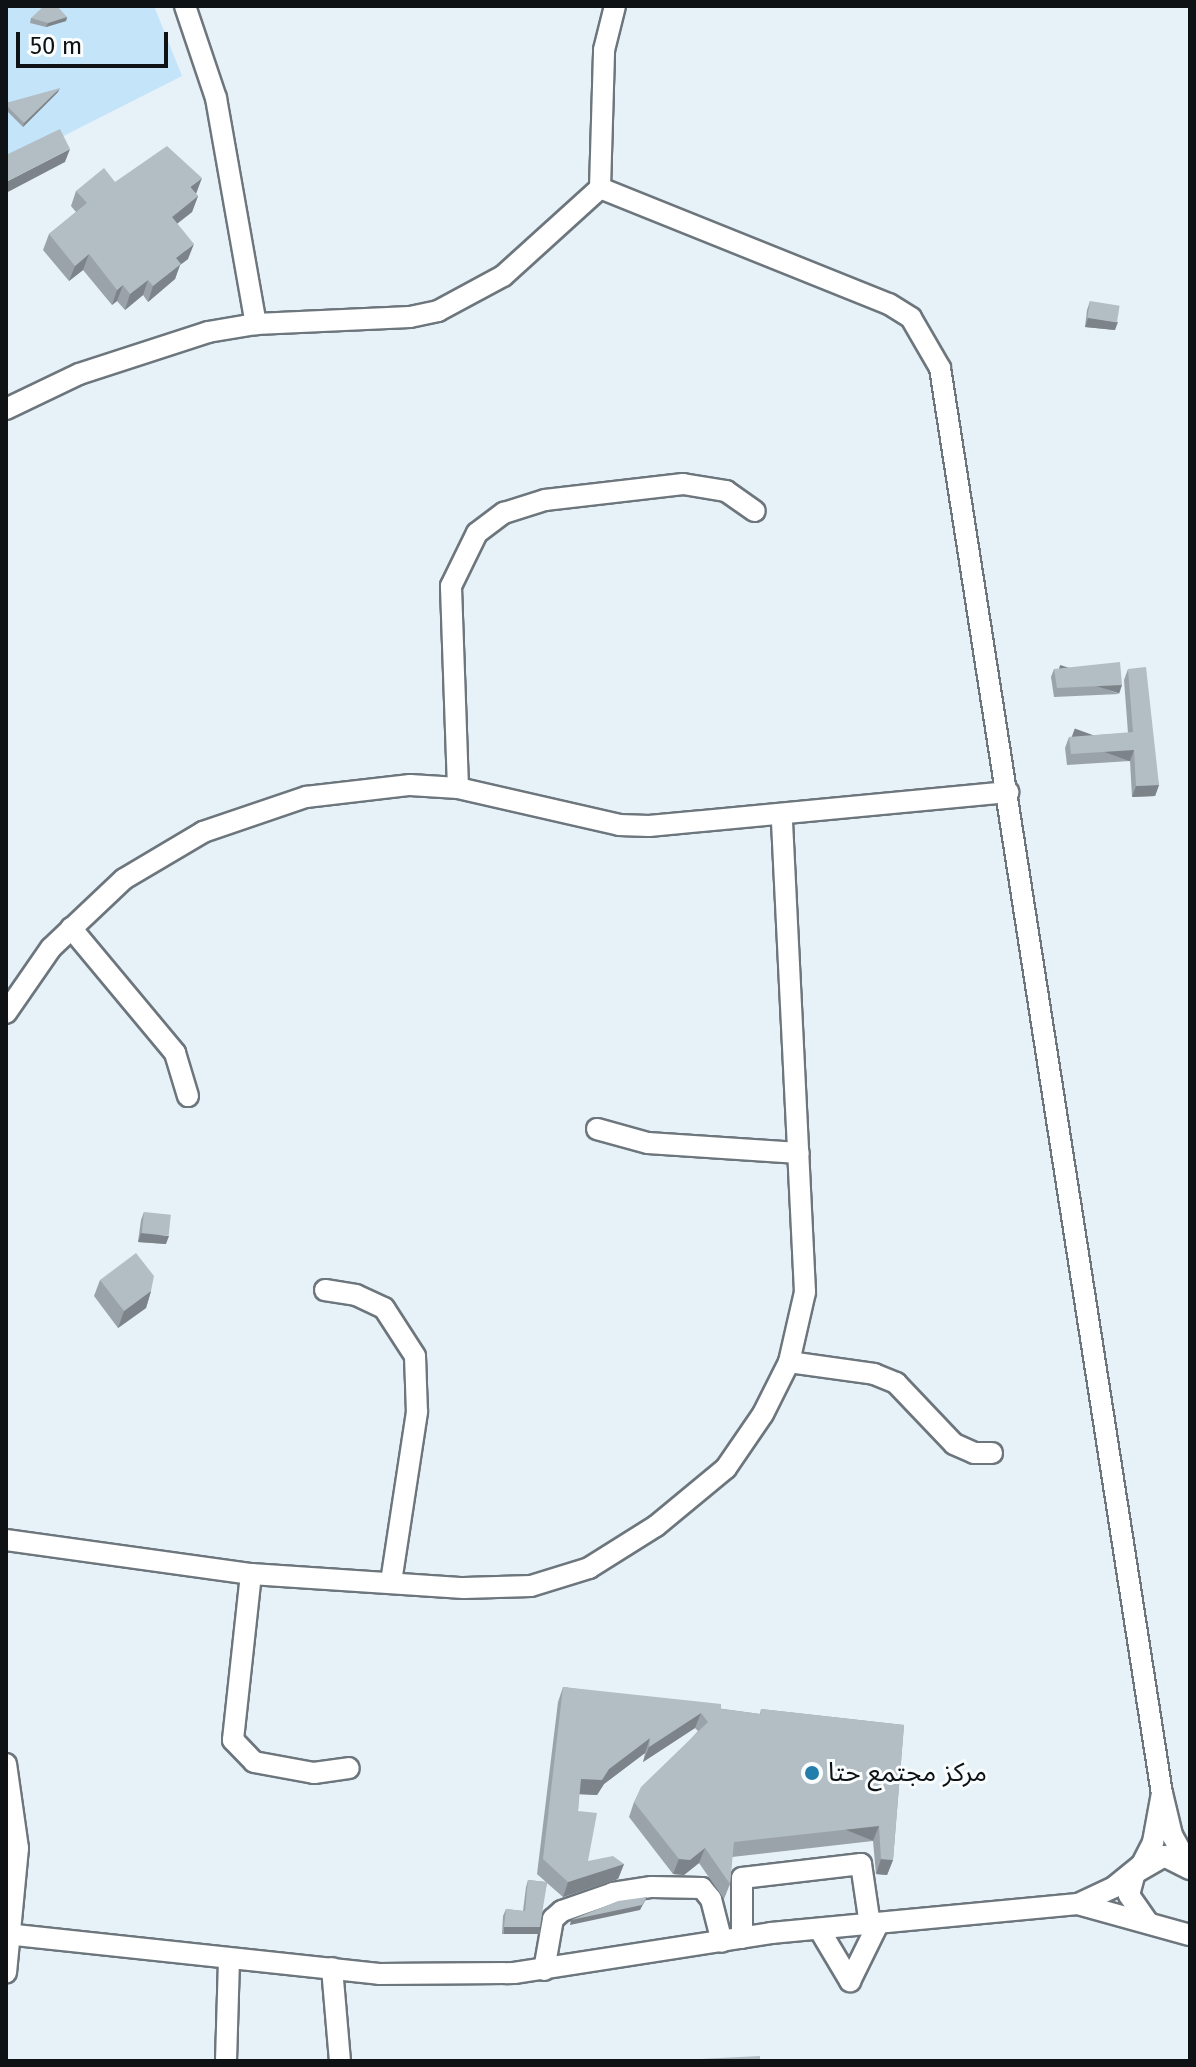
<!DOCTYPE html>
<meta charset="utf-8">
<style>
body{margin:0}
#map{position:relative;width:1196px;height:2067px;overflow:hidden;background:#e6f1f8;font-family:"Fira Sans","Noto Sans Arabic",sans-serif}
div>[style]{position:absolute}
.green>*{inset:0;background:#c3e4f9}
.roads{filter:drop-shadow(2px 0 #6d767d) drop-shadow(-2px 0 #6d767d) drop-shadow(0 2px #6d767d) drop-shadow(0 -2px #6d767d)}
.minor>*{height:20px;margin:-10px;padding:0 10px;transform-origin:10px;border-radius:10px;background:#fff}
.wall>*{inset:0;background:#9aa3a9}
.shaded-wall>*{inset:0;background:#7d8489;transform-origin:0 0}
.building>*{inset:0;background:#b3bdc4;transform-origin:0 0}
.dots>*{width:22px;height:22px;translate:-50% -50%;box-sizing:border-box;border:4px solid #fafdfe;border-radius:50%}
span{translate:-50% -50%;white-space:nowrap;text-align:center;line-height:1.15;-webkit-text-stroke:6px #fafdfe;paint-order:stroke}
.poi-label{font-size:26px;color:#0e1214}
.left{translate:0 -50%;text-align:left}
.frame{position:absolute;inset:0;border:8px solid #0e1214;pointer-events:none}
.scale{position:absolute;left:16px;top:32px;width:152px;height:36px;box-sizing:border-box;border:4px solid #0e1214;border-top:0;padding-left:10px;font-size:24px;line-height:28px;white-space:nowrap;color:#0e1214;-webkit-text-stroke:6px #fafdfe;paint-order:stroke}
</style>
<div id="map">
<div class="green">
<div style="clip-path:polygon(6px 6px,154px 6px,182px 76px,6px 165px)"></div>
</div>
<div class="roads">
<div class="minor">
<div style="left:185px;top:6px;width:97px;rotate:71.4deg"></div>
<div style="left:216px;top:98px;width:230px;rotate:80deg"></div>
<div style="left:600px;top:188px;width:311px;rotate:21.9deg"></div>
<div style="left:889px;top:304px;width:26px;rotate:32deg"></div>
<div style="left:911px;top:318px;width:58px;rotate:59.9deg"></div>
<div style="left:940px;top:368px;width:1442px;rotate:81.15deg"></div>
<div style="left:6px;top:409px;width:81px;rotate:-25.6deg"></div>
<div style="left:79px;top:374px;width:136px;rotate:-18deg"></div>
<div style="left:208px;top:332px;width:49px;rotate:-9.5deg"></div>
<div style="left:256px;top:324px;width:154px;rotate:-2.6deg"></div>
<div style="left:410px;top:317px;width:29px;rotate:-12deg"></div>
<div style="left:438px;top:311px;width:74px;rotate:-28.3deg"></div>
<div style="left:503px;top:276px;width:131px;rotate:-42.2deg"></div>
<div style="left:600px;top:188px;width:138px;rotate:-88.3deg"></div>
<div style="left:604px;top:50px;width:45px;rotate:-76deg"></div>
<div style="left:458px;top:788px;width:202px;rotate:-92deg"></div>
<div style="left:451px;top:586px;width:59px;rotate:-63.9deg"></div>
<div style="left:477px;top:533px;width:34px;rotate:-37deg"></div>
<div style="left:504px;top:513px;width:43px;rotate:-17.6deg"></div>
<div style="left:545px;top:500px;width:139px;rotate:-6.6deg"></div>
<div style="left:683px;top:484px;width:44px;rotate:9.2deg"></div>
<div style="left:726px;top:491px;width:35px;rotate:35deg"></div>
<div style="left:71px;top:928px;width:163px;rotate:50.2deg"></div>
<div style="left:175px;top:1053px;width:45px;rotate:73.2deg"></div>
<div style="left:6px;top:1013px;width:79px;rotate:-55.3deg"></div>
<div style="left:51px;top:948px;width:100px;rotate:-43.4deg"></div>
<div style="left:124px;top:879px;width:92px;rotate:-30.7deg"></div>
<div style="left:203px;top:832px;width:109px;rotate:-18.8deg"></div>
<div style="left:306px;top:797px;width:105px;rotate:-6.6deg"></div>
<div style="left:410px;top:785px;width:48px;rotate:3.6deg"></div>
<div style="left:458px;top:788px;width:165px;rotate:12.9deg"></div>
<div style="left:619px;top:825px;width:30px;rotate:2deg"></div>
<div style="left:649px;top:826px;width:361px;rotate:-5.4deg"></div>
<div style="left:597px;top:1129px;width:53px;rotate:15.4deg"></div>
<div style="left:648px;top:1143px;width:151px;rotate:3.8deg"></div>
<div style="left:325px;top:1290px;width:31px;rotate:9deg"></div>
<div style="left:356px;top:1295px;width:31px;rotate:25deg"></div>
<div style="left:384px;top:1308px;width:57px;rotate:57.1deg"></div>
<div style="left:415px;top:1356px;width:56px;rotate:88deg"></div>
<div style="left:417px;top:1412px;width:172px;rotate:98.7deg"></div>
<div style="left:789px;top:1362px;width:86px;rotate:8deg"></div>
<div style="left:874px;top:1374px;width:24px;rotate:22deg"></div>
<div style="left:896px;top:1383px;width:84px;rotate:46.4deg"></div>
<div style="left:954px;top:1444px;width:22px;rotate:24deg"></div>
<div style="left:974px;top:1453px;width:18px"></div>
<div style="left:6px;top:1540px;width:247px;rotate:7.9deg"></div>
<div style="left:251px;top:1574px;width:213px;rotate:3.8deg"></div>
<div style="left:464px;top:1588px;width:67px;rotate:-1.7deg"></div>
<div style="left:531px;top:1586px;width:61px;rotate:-17.2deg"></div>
<div style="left:589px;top:1568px;width:79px;rotate:-32.1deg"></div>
<div style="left:656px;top:1526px;width:91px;rotate:-39.6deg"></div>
<div style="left:726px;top:1468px;width:65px;rotate:-55.6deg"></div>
<div style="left:763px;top:1414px;width:58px;rotate:-63.4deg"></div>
<div style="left:789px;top:1362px;width:72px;rotate:-77.1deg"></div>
<div style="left:805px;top:1292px;width:477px;rotate:-92.8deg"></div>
<div style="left:251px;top:1574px;width:167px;rotate:96.2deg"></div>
<div style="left:233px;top:1740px;width:30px;rotate:46deg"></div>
<div style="left:254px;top:1762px;width:61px;rotate:10.4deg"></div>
<div style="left:314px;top:1773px;width:35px;rotate:-8deg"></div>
<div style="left:6px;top:1764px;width:85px;rotate:81.9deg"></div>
<div style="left:18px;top:1848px;width:125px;rotate:95.5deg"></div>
<div style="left:1078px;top:1904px;width:40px;rotate:-25deg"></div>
<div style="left:1114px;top:1887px;width:36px;rotate:-39deg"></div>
<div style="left:1142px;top:1864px;width:25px;rotate:-63deg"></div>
<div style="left:1153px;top:1842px;width:50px;rotate:-79.6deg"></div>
<div style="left:1162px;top:1793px;width:43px;rotate:76.6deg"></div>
<div style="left:1172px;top:1835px;width:37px;rotate:61deg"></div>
<div style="left:1147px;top:1921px;width:32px;rotate:-125deg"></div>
<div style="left:1129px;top:1895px;width:23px;rotate:-75deg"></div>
<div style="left:1135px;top:1873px;width:34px;rotate:-30deg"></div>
<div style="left:1164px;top:1856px;width:29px;rotate:27deg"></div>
<div style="left:819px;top:1929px;width:61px;rotate:59.2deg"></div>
<div style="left:6px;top:1934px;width:375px;rotate:6.1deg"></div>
<div style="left:379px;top:1974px;width:135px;rotate:-0.4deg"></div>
<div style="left:514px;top:1973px;width:260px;rotate:-8.8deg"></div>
<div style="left:771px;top:1933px;width:308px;rotate:-5.4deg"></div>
<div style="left:1078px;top:1904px;width:116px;rotate:15.5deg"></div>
<div style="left:742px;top:1938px;width:60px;rotate:-90deg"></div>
<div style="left:742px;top:1878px;width:120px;rotate:-6.7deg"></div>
<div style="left:861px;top:1864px;width:62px;rotate:81.6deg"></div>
<div style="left:332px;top:1968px;width:93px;rotate:85.1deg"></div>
<div style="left:544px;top:1970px;width:52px;rotate:-80deg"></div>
<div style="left:553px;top:1919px;width:12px;rotate:-42deg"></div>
<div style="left:562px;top:1911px;width:54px;rotate:-19.4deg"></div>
<div style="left:613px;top:1893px;width:39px;rotate:-9deg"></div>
<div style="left:652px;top:1887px;width:50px;rotate:1.1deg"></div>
<div style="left:702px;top:1888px;width:14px;rotate:51deg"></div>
<div style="left:711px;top:1899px;width:44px;rotate:75.7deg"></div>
<div style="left:850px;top:1981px;width:64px;rotate:-63.8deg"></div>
<div style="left:226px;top:2061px;width:100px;rotate:-88.3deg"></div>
</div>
</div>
<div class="wall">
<div style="clip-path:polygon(67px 17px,66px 21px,46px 27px,30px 23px,31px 18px)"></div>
<div style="clip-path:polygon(58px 92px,23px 127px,6px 110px,6px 103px)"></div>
<div style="clip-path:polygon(115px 182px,196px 194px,198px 196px,192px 212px,177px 224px,188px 259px,180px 265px,175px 279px,148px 302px,143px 295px,125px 310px,117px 301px,112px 305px,83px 270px,69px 281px,43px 250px,49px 234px,76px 212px,71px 206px,76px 191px)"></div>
<div style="clip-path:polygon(1090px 301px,1115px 330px,1085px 327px,1087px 310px)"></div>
<div style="clip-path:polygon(1054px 669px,1119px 694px,1054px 697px,1051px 677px)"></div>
<div style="clip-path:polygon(1128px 669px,1159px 785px,1155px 796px,1132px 797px,1130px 761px,1067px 765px,1065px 748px,1069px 737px,1128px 733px,1124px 680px)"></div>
<div style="clip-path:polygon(144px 1212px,166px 1244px,138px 1242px,141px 1220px)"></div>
<div style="clip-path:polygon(100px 1280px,151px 1291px,146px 1308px,118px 1328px,94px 1296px)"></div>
<div style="clip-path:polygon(563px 1687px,760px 1714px,761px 1709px,904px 1725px,893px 1860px,887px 1875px,876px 1874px,873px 1841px,732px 1857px,730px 1884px,724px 1899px,699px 1863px,684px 1875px,673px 1874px,629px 1817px,634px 1802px,698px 1731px,695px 1728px,643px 1762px,645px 1753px,604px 1784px,597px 1795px,579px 1794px,578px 1811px,588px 1861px,624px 1864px,618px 1879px,563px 1897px,547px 1883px,537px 1934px,502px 1934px,503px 1916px,506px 1909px,523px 1911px,526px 1887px,528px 1880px,546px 1882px,537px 1874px,558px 1702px)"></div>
</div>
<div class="shaded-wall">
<div style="clip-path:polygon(67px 17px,66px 21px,46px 27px,48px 23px)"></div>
<div style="clip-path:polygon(60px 88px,58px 92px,23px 127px,24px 123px)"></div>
<div style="clip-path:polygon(70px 149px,65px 162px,6px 193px,6px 182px)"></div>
<div style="clip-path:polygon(202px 178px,196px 194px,190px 187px)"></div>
<div style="clip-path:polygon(198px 196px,192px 212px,166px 232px,172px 217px)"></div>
<div style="clip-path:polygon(194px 244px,188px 259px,180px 265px,175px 279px,148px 302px,153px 286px,176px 258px)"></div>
<div style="clip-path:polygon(89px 254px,83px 270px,69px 281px,75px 266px)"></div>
<div style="clip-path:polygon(148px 280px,143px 295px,125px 310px,130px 294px)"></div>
<div style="clip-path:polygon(123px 285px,117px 301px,112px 305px,117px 290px)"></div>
<div style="clip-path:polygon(1088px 318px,1118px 322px,1115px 330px,1085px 327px)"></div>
<div style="left:1122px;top:685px;width:9px;height:65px;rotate:108deg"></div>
<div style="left:1134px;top:750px;width:12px;height:63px;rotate:110deg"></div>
<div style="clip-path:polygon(1159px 785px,1155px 796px,1132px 797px,1136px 786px)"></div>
<div style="clip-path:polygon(141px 1233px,169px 1236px,166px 1244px,138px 1242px)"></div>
<div style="clip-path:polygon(151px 1291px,146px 1308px,118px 1328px,124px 1311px)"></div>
<div style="clip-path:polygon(701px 1713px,695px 1728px,643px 1762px,649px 1747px)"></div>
<div style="clip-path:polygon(650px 1738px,645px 1753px,604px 1784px,597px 1795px,575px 1794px,581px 1779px,609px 1769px)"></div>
<div style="left:879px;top:1826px;width:16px;height:146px;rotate:112deg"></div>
<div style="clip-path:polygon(705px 1848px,699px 1863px,684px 1875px,673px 1874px,679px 1859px)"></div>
<div style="clip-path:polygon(881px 1859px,893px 1860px,887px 1875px,876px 1874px)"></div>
<div style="clip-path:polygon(624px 1864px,618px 1879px,563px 1897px,568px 1882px)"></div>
<div style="clip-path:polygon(647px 1897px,640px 1910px,570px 1925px,571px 1920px)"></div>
<div style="left:504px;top:1927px;width:36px;height:7px"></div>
</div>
<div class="building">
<div style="clip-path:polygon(44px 6px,57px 6px,67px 17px,48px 23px,31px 18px)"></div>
<div style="clip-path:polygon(60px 88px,24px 123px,6px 105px,6px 103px)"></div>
<div style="clip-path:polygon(60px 129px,70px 149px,6px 182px,6px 155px)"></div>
<div style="clip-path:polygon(167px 146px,202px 178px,190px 187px,198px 196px,172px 217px,194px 244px,176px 258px,181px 264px,153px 286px,148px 280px,130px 294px,123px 285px,117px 290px,89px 254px,75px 266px,49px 234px,87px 203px,76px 191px,104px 168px,115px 182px)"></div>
<div style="left:1090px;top:301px;width:30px;height:17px;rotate:9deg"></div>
<div style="clip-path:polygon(1120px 662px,1122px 685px,1057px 688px,1054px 669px)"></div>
<div style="clip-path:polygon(1146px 667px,1159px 785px,1136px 786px,1134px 750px,1071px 754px,1069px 737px,1133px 732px,1128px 669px)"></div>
<div style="left:144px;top:1212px;width:27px;height:21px;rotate:6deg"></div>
<div style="clip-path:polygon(136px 1253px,154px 1276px,151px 1291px,124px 1311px,100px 1280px)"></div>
<div style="clip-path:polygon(563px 1687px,721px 1704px,721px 1709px,761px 1714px,761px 1709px,904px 1725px,893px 1860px,881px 1859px,879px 1826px,734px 1842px,730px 1884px,705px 1848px,690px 1860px,679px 1859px,634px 1802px,641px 1787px,708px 1722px,701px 1713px,649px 1747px,650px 1738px,609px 1769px,602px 1780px,581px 1779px,578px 1811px,597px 1813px,588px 1861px,613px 1856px,624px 1864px,568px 1882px,543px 1859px)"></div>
<div style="clip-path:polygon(528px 1880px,547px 1882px,540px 1927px,504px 1927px,506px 1909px,525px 1911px)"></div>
<div style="clip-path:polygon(647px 1897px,642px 1905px,571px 1920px,618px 1901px)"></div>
<div style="clip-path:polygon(760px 2056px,760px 2061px,701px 2061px,701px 2059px)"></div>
</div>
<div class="dots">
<div style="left:812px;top:1773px;background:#247eac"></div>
</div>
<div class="poi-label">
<span class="left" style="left:828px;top:1773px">مركز مجتمع حتا</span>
</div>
<div class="frame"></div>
<div class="scale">50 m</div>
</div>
